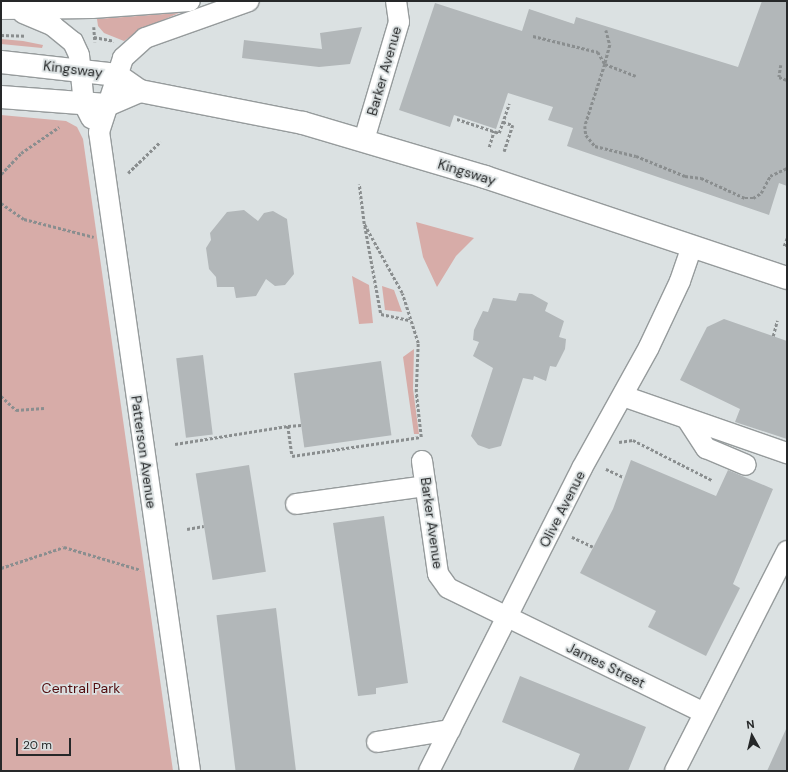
<!DOCTYPE html>
<style>
body{margin:0}
#map{position:relative;width:788px;height:772px;overflow:hidden;background:#dbe1e2;font-family:"DM Sans",sans-serif}
div>[style]{position:absolute}
.green>*{inset:0;background:#d7aca8}
.building>*{inset:0;background:#b2b7b9;transform-origin:0 0}
.path>*{height:2.5px;margin-top:-1.25px;transform-origin:0;background:repeating-linear-gradient(90deg,#8a8e8f 0 3px,transparent 0 5px)}
.roads{filter:drop-shadow(1px 0 #969b9c) drop-shadow(-1px 0 #969b9c) drop-shadow(0 1px #969b9c) drop-shadow(0 -1px #969b9c)}
.minor>*{height:20px;margin:-10px;padding:0 10px;transform-origin:10px;border-radius:10px;background:#fff}
.major>*{height:22px;margin:-11px;padding:0 11px;transform-origin:11px;border-radius:11px;background:#fff}
span{translate:-50% -50%;white-space:nowrap;text-align:center;line-height:1.15;-webkit-text-stroke:3.5px #dbe1e2;paint-order:stroke}
.street-label{font-size:14px;color:#262829}
.park-label{font-size:14px;color:#520d0f}
.frame{position:absolute;inset:0;border:2px solid #262829;pointer-events:none}
.north{position:absolute;left:732px;top:716px;width:40px;height:40px;-webkit-text-stroke:3px #dbe1e2;paint-order:stroke;rotate:352deg;font-size:11px;font-weight:700;line-height:16px;text-align:center;color:#262829}
.north::after{content:'';display:block;margin:auto;width:14px;height:18px;background:#262829;clip-path:polygon(50% 0,100% 100%,50% 72%,0 100%)}
.scale{position:absolute;left:16px;top:738px;width:55px;height:18px;box-sizing:border-box;border:2px solid #262829;border-top:0;padding-left:5px;font-size:12px;line-height:14px;white-space:nowrap;color:#262829;-webkit-text-stroke:3px #dbe1e2;paint-order:stroke}
</style>
<div id="map">
<div class="green">
<div style="clip-path:polygon(179px 13px,140px 30px,124px 41px,104px 33px,98px 26px,97px 19px)"></div>
<div style="clip-path:polygon(1px 39px,23px 41px,43px 45px,42px 48px,1px 44px)"></div>
<div style="clip-path:polygon(1px 115px,66px 121px,77px 127px,83px 139px,173px 771px,1px 771px)"></div>
<div style="clip-path:polygon(416px 222px,474px 238px,456px 256px,437px 287px,423px 257px)"></div>
<div style="clip-path:polygon(352px 276px,369px 285px,373px 323px,359px 324px)"></div>
<div style="clip-path:polygon(382px 286px,394px 290px,402px 312px,385px 310px)"></div>
<div style="clip-path:polygon(414px 349px,413px 389px,419px 434px,414px 434px,403px 357px)"></div>
</div>
<div class="building">
<div style="clip-path:polygon(762px 1px,787px 1px,787px 186px,779px 183px,769px 215px,567px 146px,573px 128px,548px 120px,553px 107px,508px 93px,496px 129px,454px 115px,450px 127px,399px 110px,435px 3px,522px 31px,529px 9px,574px 24px,576px 17px,738px 67px)"></div>
<div style="clip-path:polygon(362px 27px,350px 64px,319px 67px,242px 58px,244px 40px,322px 49px,320px 33px)"></div>
<div style="clip-path:polygon(244px 210px,258px 221px,264px 213px,273px 211px,287px 219px,294px 274px,285px 285px,275px 286px,266px 279px,256px 296px,236px 298px,234px 287px,217px 287px,216px 277px,209px 269px,206px 248px,211px 240px,210px 233px,227px 212px)"></div>
<div style="clip-path:polygon(519px 293px,532px 294px,548px 303px,545px 311px,564px 321px,559px 337px,566px 339px,565px 349px,556px 367px,550px 366px,546px 381px,534px 376px,533px 380px,523px 378px,501px 446px,489px 449px,478px 445px,471px 436px,493px 368px,473px 356px,479px 342px,473px 340px,474px 330px,483px 311px,488px 312px,493px 298px,516px 301px)"></div>
<div style="clip-path:polygon(724px 319px,787px 341px,787px 439px,735px 422px,740px 409px,680px 380px,707px 327px)"></div>
<div style="left:203px;top:355px;width:80px;height:27px;rotate:83deg"></div>
<div style="left:381px;top:361px;width:75px;height:88px;rotate:82deg"></div>
<div style="clip-path:polygon(631px 460px,716px 496px,728px 470px,773px 489px,733px 584px,740px 588px,706px 656px,648px 627px,656px 611px,580px 573px,613px 509px)"></div>
<div style="left:249px;top:465px;width:108px;height:54px;rotate:81deg"></div>
<div style="clip-path:polygon(384px 516px,408px 683px,376px 688px,376px 694px,358px 696px,333px 523px)"></div>
<div style="left:276px;top:608px;width:164px;height:60px;rotate:83deg"></div>
<div style="clip-path:polygon(520px 676px,646px 727px,628px 771px,573px 771px,580px 754px,502px 722px)"></div>
<div style="clip-path:polygon(787px 727px,787px 771px,767px 771px)"></div>
</div>
<div class="path">
<div style="left:94px;top:27px;width:15px;rotate:86deg"></div>
<div style="left:606px;top:30px;width:16px;rotate:75deg"></div>
<div style="left:610px;top:45px;width:20px;rotate:105deg"></div>
<div style="left:605px;top:64px;width:33px;rotate:21deg"></div>
<div style="left:1px;top:35px;width:25px;rotate:2deg"></div>
<div style="left:533px;top:36px;width:67px;rotate:13.8deg"></div>
<div style="left:598px;top:52px;width:14px;rotate:60deg"></div>
<div style="left:605px;top:64px;width:65px;rotate:107.9deg"></div>
<div style="left:585px;top:126px;width:9px;rotate:84deg"></div>
<div style="left:586px;top:135px;width:14px;rotate:51deg"></div>
<div style="left:595px;top:146px;width:42px;rotate:13.7deg"></div>
<div style="left:636px;top:156px;width:53px;rotate:22.2deg"></div>
<div style="left:685px;top:176px;width:16px;rotate:7deg"></div>
<div style="left:701px;top:178px;width:48px;rotate:24.4deg"></div>
<div style="left:745px;top:198px;width:8px"></div>
<div style="left:753px;top:198px;width:9px;rotate:-32deg"></div>
<div style="left:761px;top:193px;width:19px;rotate:-62deg"></div>
<div style="left:770px;top:176px;width:19px;rotate:-25deg"></div>
<div style="left:94px;top:37px;width:20px;rotate:11deg"></div>
<div style="left:781px;top:65px;width:12px;rotate:99deg"></div>
<div style="left:779px;top:77px;width:9px;rotate:21deg"></div>
<div style="left:457px;top:119px;width:44px;rotate:18.4deg"></div>
<div style="left:499px;top:133px;width:31px;rotate:-71deg"></div>
<div style="left:503px;top:122px;width:10px;rotate:17deg"></div>
<div style="left:513px;top:125px;width:28px;rotate:108deg"></div>
<div style="left:489px;top:147px;width:17px;rotate:-73deg"></div>
<div style="left:128px;top:173px;width:45px;rotate:-44.1deg"></div>
<div style="left:1px;top:174px;width:29px;rotate:-46deg"></div>
<div style="left:21px;top:153px;width:46px;rotate:-34.4deg"></div>
<div style="left:1px;top:203px;width:28px;rotate:35deg"></div>
<div style="left:24px;top:219px;width:72px;rotate:14.4deg"></div>
<div style="left:365px;top:226px;width:89px;rotate:79.7deg"></div>
<div style="left:381px;top:314px;width:30px;rotate:12deg"></div>
<div style="left:784px;top:246px;width:9px;rotate:-69deg"></div>
<div style="left:773px;top:336px;width:16px;rotate:-75deg"></div>
<div style="left:1px;top:396px;width:21px;rotate:43deg"></div>
<div style="left:16px;top:410px;width:28px;rotate:-4deg"></div>
<div style="left:288px;top:426px;width:13px;rotate:-4deg"></div>
<div style="left:619px;top:442px;width:14px;rotate:-8deg"></div>
<div style="left:633px;top:440px;width:89px;rotate:26.9deg"></div>
<div style="left:175px;top:444px;width:114px;rotate:-9.1deg"></div>
<div style="left:288px;top:426px;width:30px;rotate:82deg"></div>
<div style="left:292px;top:456px;width:130px;rotate:-8.4deg"></div>
<div style="left:421px;top:437px;width:45px;rotate:-96.3deg"></div>
<div style="left:416px;top:392px;width:49px;rotate:-87.7deg"></div>
<div style="left:418px;top:343px;width:52px;rotate:-107.7deg"></div>
<div style="left:402px;top:293px;width:79px;rotate:-118.8deg"></div>
<div style="left:364px;top:224px;width:40px;rotate:-97.1deg"></div>
<div style="left:606px;top:469px;width:19px;rotate:25deg"></div>
<div style="left:187px;top:529px;width:17px;rotate:-10deg"></div>
<div style="left:572px;top:537px;width:23px;rotate:25deg"></div>
<div style="left:1px;top:568px;width:66px;rotate:-18.4deg"></div>
<div style="left:64px;top:547px;width:80px;rotate:16.6deg"></div>
</div>
<div class="roads">
<div class="minor">
<div style="left:1px;top:9px;width:91px;rotate:-0.6deg"></div>
<div style="left:92px;top:8px;width:98px;rotate:-4.1deg"></div>
<div style="left:23px;top:13px;width:33px;rotate:23deg"></div>
<div style="left:53px;top:26px;width:26px;rotate:39deg"></div>
<div style="left:73px;top:42px;width:14px;rotate:65deg"></div>
<div style="left:79px;top:55px;width:49px;rotate:84.2deg"></div>
<div style="left:84px;top:104px;width:16px;rotate:63deg"></div>
<div style="left:364px;top:140px;width:123px;rotate:-73.5deg"></div>
<div style="left:399px;top:22px;width:21px;rotate:-98deg"></div>
<div style="left:623px;top:396px;width:174px;rotate:19.2deg"></div>
<div style="left:687px;top:419px;width:35px;rotate:57deg"></div>
<div style="left:706px;top:448px;width:43px;rotate:23deg"></div>
<div style="left:422px;top:461px;width:114px;rotate:81.9deg"></div>
<div style="left:438px;top:574px;width:17px;rotate:54deg"></div>
<div style="left:448px;top:588px;width:285px;rotate:26deg"></div>
<div style="left:296px;top:504px;width:131px;rotate:-7.9deg"></div>
<div style="left:377px;top:742px;width:74px;rotate:-9.3deg"></div>
<div style="left:190px;top:771px;width:645px;rotate:-98.1deg"></div>
<div style="left:99px;top:132px;width:78px;rotate:-72deg"></div>
<div style="left:123px;top:58px;width:30px;rotate:-42deg"></div>
<div style="left:145px;top:38px;width:110px;rotate:-19.6deg"></div>
<div style="left:429px;top:771px;width:339px;rotate:-63.2deg"></div>
<div style="left:582px;top:468px;width:138px;rotate:-61deg"></div>
<div style="left:649px;top:347px;width:73px;rotate:-64.8deg"></div>
<div style="left:680px;top:281px;width:37px;rotate:-71deg"></div>
<div style="left:675px;top:771px;width:247px;rotate:-63deg"></div>
</div>
<div class="major">
<div style="left:1px;top:62px;width:117px;rotate:6.4deg"></div>
<div style="left:117px;top:75px;width:28px;rotate:35deg"></div>
<div style="left:140px;top:91px;width:166px;rotate:11.1deg"></div>
<div style="left:303px;top:123px;width:190px;rotate:16.5deg"></div>
<div style="left:485px;top:177px;width:318px;rotate:18.5deg"></div>
<div style="left:1px;top:97px;width:106px;rotate:4.3deg"></div>
<div style="left:107px;top:105px;width:36px;rotate:-23deg"></div>
</div>
</div>
<div class="street-label">
<span style="left:73px;top:69px;rotate:7deg">Kingsway</span>
<span style="left:384px;top:71px;rotate:-74deg">Barker Avenue</span>
<span style="left:467px;top:172px;rotate:17deg">Kingsway</span>
<span style="left:144px;top:452px;rotate:82deg">Patterson Avenue</span>
<span style="left:562px;top:509px;rotate:-63deg">Olive Avenue</span>
<span style="left:432px;top:523px;rotate:82deg">Barker Avenue</span>
<span style="left:606px;top:665px;rotate:26deg">James Street</span>
</div>
<div class="park-label">
<span style="left:81px;top:688px">Central Park</span>
</div>
<div class="frame"></div>
<div class="north">N</div>
<div class="scale">20 m</div>
</div>
